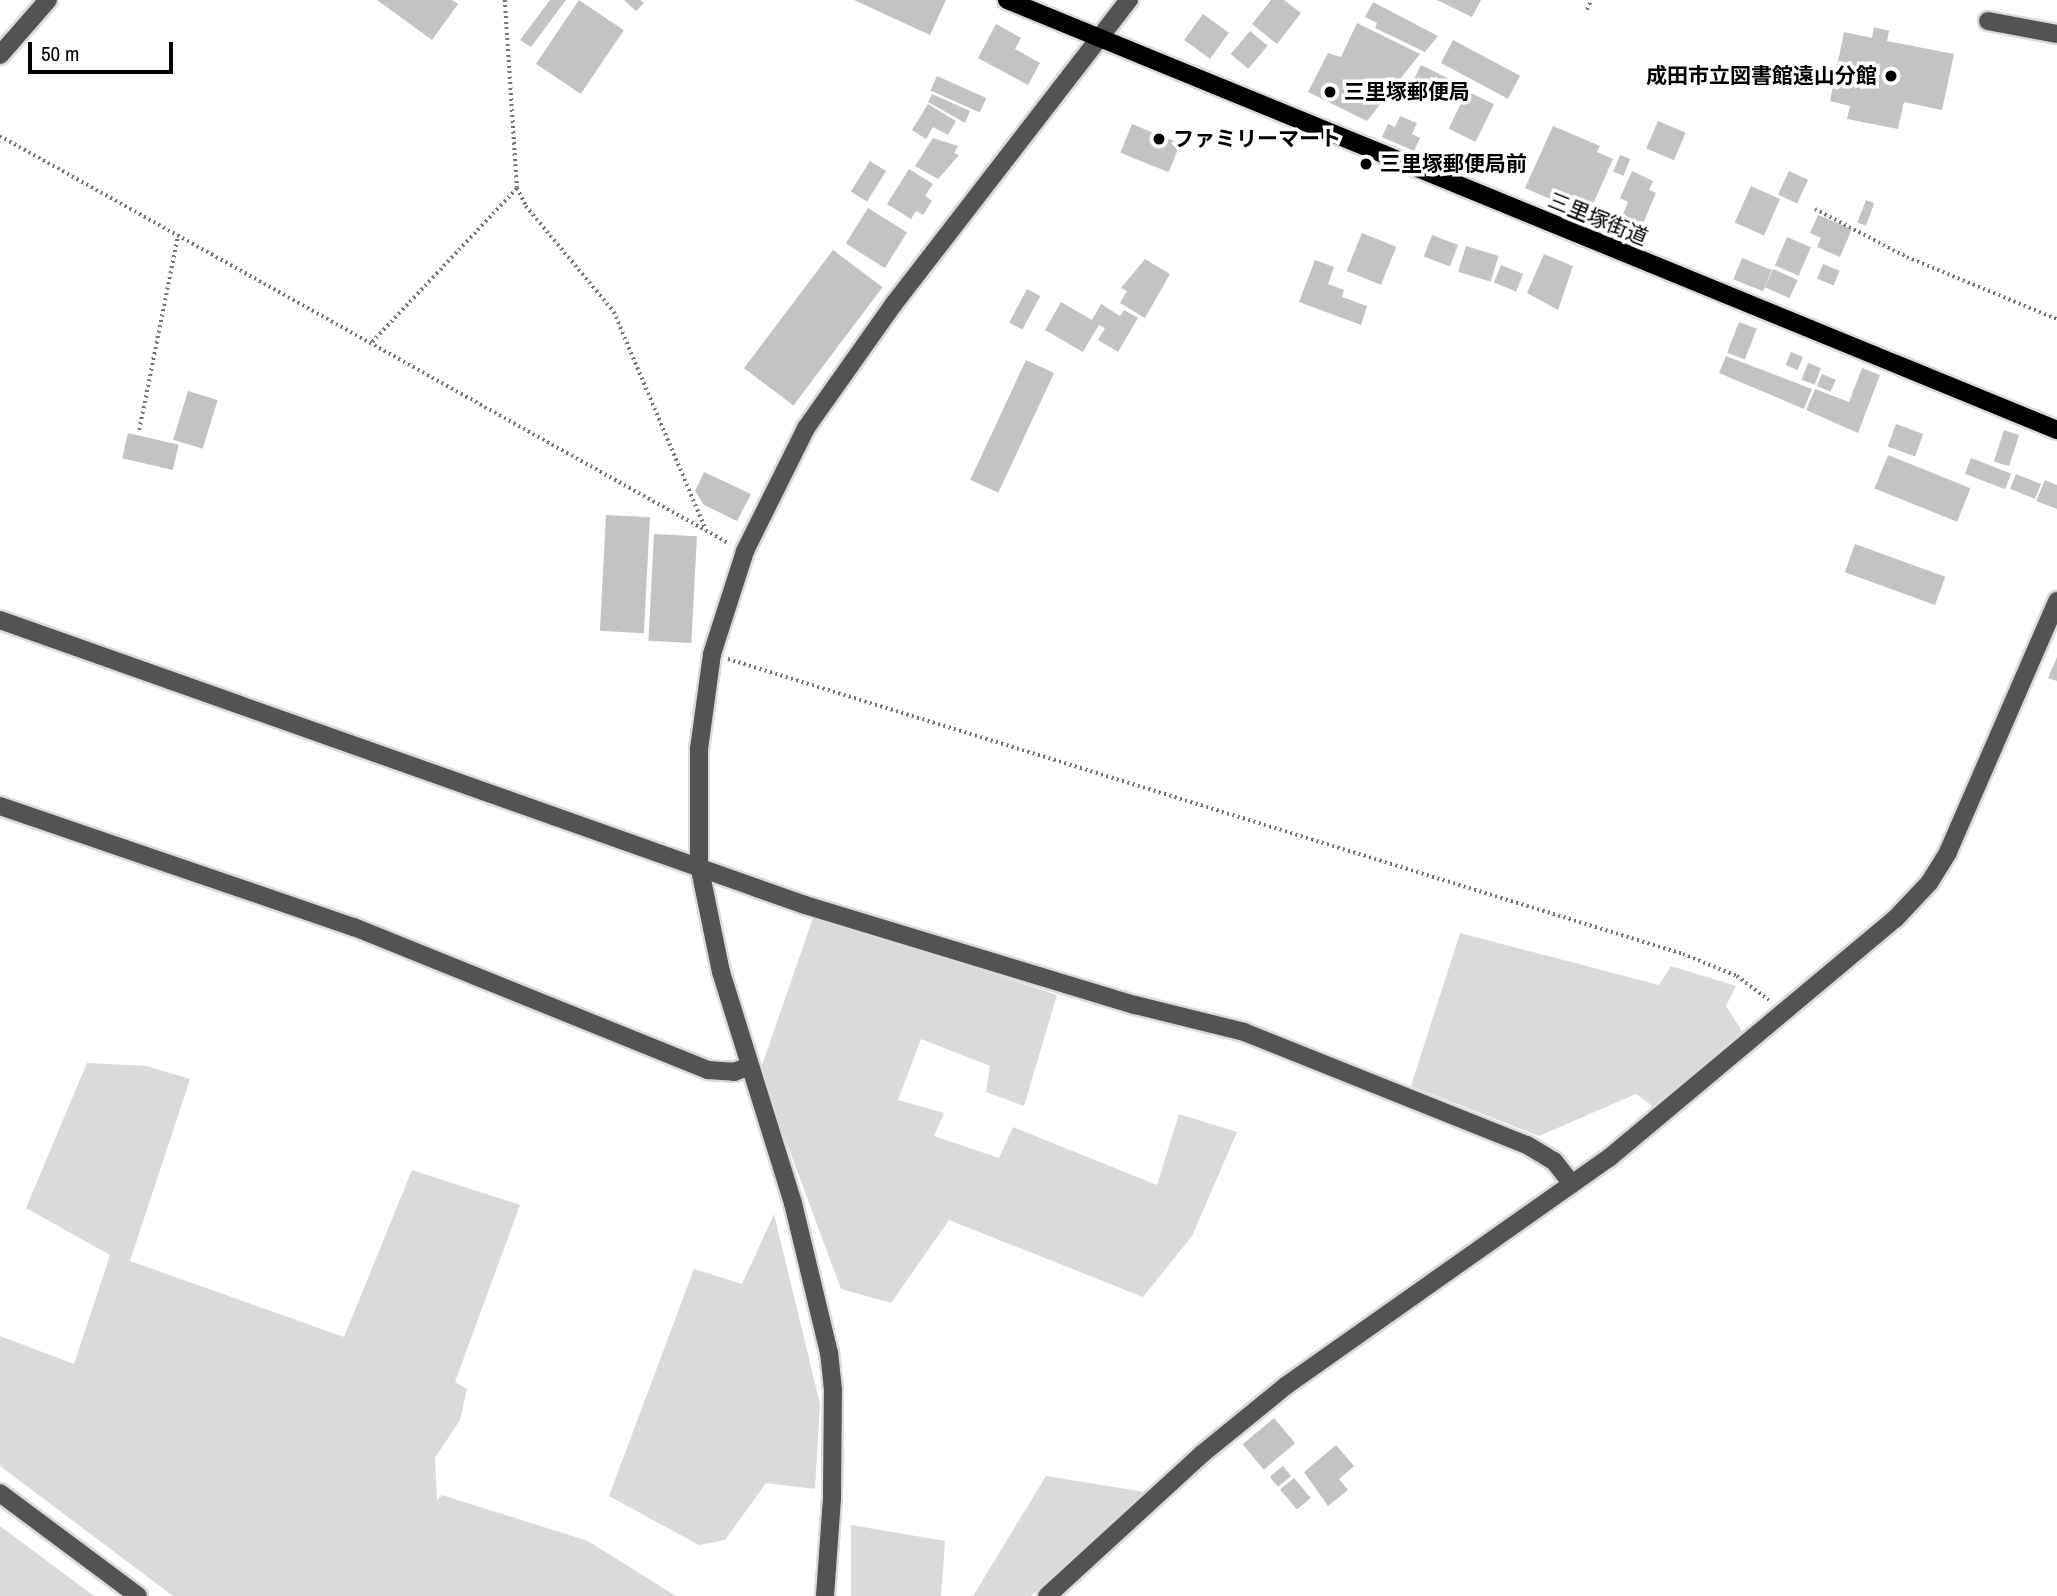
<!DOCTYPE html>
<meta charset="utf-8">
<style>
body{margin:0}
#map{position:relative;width:2057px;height:1596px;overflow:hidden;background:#fff;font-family:"Archivo Narrow","Noto Sans JP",sans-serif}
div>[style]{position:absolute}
.green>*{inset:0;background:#dadada}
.building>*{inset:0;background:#c3c3c3;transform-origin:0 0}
.path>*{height:3.5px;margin-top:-1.75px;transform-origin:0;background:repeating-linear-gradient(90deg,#757575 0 2px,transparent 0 5.5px)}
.roads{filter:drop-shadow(2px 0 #dbdbdb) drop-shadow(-2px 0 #dbdbdb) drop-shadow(0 2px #dbdbdb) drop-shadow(0 -2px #dbdbdb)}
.minor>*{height:18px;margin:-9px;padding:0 9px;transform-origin:9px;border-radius:9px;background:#535353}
.major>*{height:18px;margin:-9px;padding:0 9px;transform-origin:9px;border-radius:9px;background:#000}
.dots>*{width:19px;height:19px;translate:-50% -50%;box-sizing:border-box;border:4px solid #fff;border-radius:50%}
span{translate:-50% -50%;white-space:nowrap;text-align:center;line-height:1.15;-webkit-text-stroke:7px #fff;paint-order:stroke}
.poi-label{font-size:21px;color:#000;font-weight:700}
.right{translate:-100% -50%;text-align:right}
.left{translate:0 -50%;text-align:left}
.street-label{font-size:21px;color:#000}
.scale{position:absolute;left:28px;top:42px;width:145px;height:32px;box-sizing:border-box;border:4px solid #000;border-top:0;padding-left:9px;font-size:21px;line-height:24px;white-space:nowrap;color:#000;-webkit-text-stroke:5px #fff;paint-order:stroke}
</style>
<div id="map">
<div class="green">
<div style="clip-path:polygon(814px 915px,1057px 995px,1024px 1106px,986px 1092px,990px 1066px,921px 1039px,898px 1100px,944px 1113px,934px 1136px,999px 1158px,1013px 1127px,1157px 1185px,1179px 1114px,1237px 1132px,1192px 1236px,1143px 1297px,949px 1220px,891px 1303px,841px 1289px,760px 1071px)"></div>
<div style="clip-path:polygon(1460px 933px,1659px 985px,1671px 966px,1736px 986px,1726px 1006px,1742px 1031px,1654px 1107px,1636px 1094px,1539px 1136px,1411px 1086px)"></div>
<div style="clip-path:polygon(87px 1063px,147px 1066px,190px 1079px,130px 1261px,344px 1337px,412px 1170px,520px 1205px,455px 1382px,467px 1389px,460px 1420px,435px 1458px,437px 1500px,442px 1495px,588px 1541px,676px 1596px,173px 1596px,0 1466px,0 1336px,74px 1364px,110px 1255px,26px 1208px)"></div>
<div style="clip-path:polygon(774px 1214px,820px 1404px,815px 1489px,766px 1483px,725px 1540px,699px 1545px,609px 1496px,694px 1269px,742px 1284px)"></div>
<div style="clip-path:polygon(1046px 1476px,1145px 1492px,1031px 1596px,973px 1596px)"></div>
<div style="clip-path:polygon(851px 1525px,945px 1541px,941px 1596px,851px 1596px)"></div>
<div style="clip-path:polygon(0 1526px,94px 1596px,0 1596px)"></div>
</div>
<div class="building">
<div style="clip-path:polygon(377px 0,452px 0,458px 4px,432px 40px)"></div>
<div style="clip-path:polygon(550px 0,566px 0,531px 47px,520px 40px)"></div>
<div style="left:579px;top:0;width:54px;height:77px;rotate:34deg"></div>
<div style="clip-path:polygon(624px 0,640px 0,644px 3px,636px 11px)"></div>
<div style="clip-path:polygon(854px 0,946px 0,930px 35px)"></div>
<div style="clip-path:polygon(1271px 0,1284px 0,1301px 13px,1277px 44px,1252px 24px)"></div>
<div style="clip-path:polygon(1437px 0,1481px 0,1472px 17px)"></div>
<div style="clip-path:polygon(1373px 2px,1438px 36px,1425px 52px,1375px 28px,1377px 23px,1365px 17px)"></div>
<div style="left:1203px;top:14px;width:32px;height:32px;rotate:36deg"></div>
<div style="clip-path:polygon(1357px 23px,1420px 54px,1367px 121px,1308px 92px,1328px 53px,1341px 57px)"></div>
<div style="clip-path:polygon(996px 24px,1021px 38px,1015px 49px,1040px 63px,1028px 85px,978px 58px)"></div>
<div style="clip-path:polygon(1874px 27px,1889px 31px,1887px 41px,1954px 54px,1942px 110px,1904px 102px,1898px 129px,1847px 119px,1850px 106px,1830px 101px,1844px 32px,1872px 38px)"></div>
<div style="left:1250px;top:31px;width:23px;height:30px;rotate:40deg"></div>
<div style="left:1453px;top:40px;width:76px;height:26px;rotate:28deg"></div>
<div style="left:1421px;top:65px;width:30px;height:21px;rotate:26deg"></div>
<div style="left:937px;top:76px;width:54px;height:16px;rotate:24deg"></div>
<div style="left:1467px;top:91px;width:30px;height:42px;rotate:26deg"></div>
<div style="clip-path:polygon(932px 94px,970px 111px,965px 123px,928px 102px)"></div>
<div style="clip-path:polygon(928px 104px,956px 121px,948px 135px,933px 127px,926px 139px,912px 130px)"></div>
<div style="clip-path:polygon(1400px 116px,1417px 123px,1412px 134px,1420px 138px,1414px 151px,1382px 137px,1388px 124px,1395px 127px)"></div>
<div style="left:1658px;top:121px;width:30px;height:30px;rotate:23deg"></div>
<div style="left:1132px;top:124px;width:52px;height:31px;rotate:22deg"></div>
<div style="clip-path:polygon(1553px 126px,1600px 146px,1597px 152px,1613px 159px,1586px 220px,1571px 213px,1573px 209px,1525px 188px)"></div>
<div style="clip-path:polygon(933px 138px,958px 146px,954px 153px,959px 155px,938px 179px,915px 166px)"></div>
<div style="left:1620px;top:155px;width:11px;height:18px;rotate:22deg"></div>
<div style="left:870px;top:161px;width:19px;height:36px;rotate:32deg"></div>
<div style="clip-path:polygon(909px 169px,933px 184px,925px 196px,932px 201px,923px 215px,916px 211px,911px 219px,887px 204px)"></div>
<div style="clip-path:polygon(1632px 171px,1653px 181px,1649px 190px,1656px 193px,1641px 228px,1621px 219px,1628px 202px,1620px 198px)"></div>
<div style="left:1789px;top:171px;width:21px;height:26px;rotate:25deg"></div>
<div style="left:1751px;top:186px;width:32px;height:40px;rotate:24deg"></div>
<div style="left:1866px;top:200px;width:9px;height:24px;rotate:21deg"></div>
<div style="left:868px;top:208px;width:46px;height:42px;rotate:32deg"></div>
<div style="clip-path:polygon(1818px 215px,1852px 229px,1840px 257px,1817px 247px,1821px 238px,1810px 233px)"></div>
<div style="left:1362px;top:233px;width:37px;height:41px;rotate:22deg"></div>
<div style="left:1432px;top:235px;width:28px;height:23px;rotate:21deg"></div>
<div style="left:1787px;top:237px;width:26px;height:31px;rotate:23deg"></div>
<div style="left:1466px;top:246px;width:34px;height:27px;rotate:17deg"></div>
<div style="left:833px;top:250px;width:62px;height:148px;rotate:37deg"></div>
<div style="clip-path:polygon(1544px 254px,1573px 266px,1558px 310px,1527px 293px)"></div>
<div style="left:1742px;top:258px;width:32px;height:23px;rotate:22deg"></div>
<div style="clip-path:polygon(1145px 259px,1170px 274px,1145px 318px,1120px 303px,1127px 291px,1121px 288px)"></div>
<div style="clip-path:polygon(1315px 260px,1334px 267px,1328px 284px,1344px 290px,1342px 297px,1367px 306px,1361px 325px,1299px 302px)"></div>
<div style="left:1823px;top:264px;width:18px;height:16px;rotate:22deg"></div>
<div style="left:1501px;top:265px;width:24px;height:19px;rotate:22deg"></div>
<div style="left:1773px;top:269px;width:27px;height:20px;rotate:24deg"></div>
<div style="left:1027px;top:289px;width:15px;height:38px;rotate:28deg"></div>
<div style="clip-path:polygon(1061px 302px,1092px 320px,1101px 304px,1120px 316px,1124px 310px,1138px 318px,1118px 352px,1098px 340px,1105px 328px,1099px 325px,1083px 352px,1045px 330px)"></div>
<div style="left:1739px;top:322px;width:19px;height:33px;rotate:21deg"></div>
<div style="left:1791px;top:352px;width:13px;height:14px;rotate:23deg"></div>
<div style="clip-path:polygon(1726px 356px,1812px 389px,1804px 409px,1719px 373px)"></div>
<div style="left:1026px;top:360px;width:31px;height:132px;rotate:25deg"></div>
<div style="left:1808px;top:363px;width:14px;height:18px;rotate:21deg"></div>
<div style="clip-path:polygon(1862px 368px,1880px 375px,1858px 433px,1806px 410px,1815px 389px,1849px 402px)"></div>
<div style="left:1822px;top:374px;width:15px;height:13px;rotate:23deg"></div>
<div style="left:188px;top:391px;width:31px;height:51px;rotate:17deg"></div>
<div style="left:1896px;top:424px;width:29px;height:24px;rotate:20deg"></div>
<div style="left:2004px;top:430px;width:16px;height:33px;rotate:18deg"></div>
<div style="left:128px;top:433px;width:52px;height:26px;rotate:13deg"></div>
<div style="left:1888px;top:455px;width:89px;height:36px;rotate:22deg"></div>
<div style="left:1971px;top:458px;width:43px;height:17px;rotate:21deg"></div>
<div style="clip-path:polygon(704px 472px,751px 494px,737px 521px,704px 505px,695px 491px)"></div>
<div style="left:2016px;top:474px;width:27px;height:16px;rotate:22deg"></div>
<div style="clip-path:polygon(2045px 480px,2057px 485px,2057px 509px,2036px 501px)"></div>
<div style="left:606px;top:515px;width:44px;height:116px;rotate:3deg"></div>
<div style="left:654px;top:534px;width:43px;height:107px;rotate:3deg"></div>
<div style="left:1855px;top:544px;width:96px;height:30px;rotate:20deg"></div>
<div style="clip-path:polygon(2057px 657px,2057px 681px,2048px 678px)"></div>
<div style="left:1274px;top:1418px;width:33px;height:41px;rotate:50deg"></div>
<div style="clip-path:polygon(1336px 1445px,1354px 1466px,1339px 1479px,1348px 1490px,1328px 1506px,1304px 1472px)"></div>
<div style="left:1283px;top:1466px;width:13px;height:17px;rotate:51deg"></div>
<div style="left:1294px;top:1478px;width:26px;height:18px;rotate:50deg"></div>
</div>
<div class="path">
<div style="left:505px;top:0;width:188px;rotate:86.3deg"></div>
<div style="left:517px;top:188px;width:20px;rotate:63deg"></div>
<div style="left:526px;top:206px;width:138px;rotate:50.3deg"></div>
<div style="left:614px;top:312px;width:237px;rotate:67.1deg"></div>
<div style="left:1587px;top:10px;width:11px;rotate:-68deg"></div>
<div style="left:0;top:136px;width:836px;rotate:29.2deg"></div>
<div style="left:1815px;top:209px;width:104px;rotate:27.6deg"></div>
<div style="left:1907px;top:257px;width:162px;rotate:22.5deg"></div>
<div style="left:372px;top:342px;width:212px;rotate:-46.7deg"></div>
<div style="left:139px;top:430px;width:199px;rotate:-78.7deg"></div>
<div style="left:728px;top:659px;width:1000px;rotate:17.17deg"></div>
<div style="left:1683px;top:954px;width:58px;rotate:22.2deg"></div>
<div style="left:1737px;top:976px;width:40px;rotate:37deg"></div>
</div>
<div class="roads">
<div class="minor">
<div style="left:1988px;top:21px;width:70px;rotate:10.7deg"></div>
<div style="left:0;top:55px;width:73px;rotate:-48.9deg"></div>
<div style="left:0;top:620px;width:854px;rotate:19.5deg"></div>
<div style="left:805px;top:905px;width:345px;rotate:16.9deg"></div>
<div style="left:1135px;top:1005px;width:112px;rotate:13.9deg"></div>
<div style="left:1244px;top:1032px;width:305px;rotate:21.8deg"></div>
<div style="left:1527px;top:1145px;width:31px;rotate:31deg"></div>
<div style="left:1554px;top:1161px;width:29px;rotate:52deg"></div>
<div style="left:0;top:806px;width:374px;rotate:18.9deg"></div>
<div style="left:354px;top:927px;width:382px;rotate:22deg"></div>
<div style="left:708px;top:1070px;width:26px;rotate:4deg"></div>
<div style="left:734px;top:1072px;width:14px;rotate:-21deg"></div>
<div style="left:0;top:1493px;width:172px;rotate:36.7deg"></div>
<div style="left:825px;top:1596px;width:98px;rotate:-85.9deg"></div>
<div style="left:832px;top:1498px;width:108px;rotate:-89.5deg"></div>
<div style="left:833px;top:1390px;width:37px;rotate:-96deg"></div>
<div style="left:829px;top:1353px;width:154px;rotate:-103.5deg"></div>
<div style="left:793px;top:1203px;width:242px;rotate:-107.3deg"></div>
<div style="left:721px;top:972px;width:109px;rotate:-101.6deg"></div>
<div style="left:699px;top:865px;width:116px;rotate:-90deg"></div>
<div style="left:699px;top:749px;width:96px;rotate:-82.2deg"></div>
<div style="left:712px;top:654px;width:108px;rotate:-72.2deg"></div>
<div style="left:745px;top:551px;width:137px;rotate:-63.6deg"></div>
<div style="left:806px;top:428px;width:151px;rotate:-54.7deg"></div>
<div style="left:893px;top:305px;width:386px;rotate:-52.3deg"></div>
<div style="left:1047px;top:1596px;width:210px;rotate:-42.5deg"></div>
<div style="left:1202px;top:1454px;width:109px;rotate:-39.1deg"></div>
<div style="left:1287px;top:1385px;width:394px;rotate:-35.2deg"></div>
<div style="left:1609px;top:1158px;width:373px;rotate:-39.9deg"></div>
<div style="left:1895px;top:919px;width:50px;rotate:-46.6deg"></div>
<div style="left:1929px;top:883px;width:36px;rotate:-58deg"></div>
<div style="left:1948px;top:852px;width:274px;rotate:-66.5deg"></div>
</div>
<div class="major">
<div style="left:1007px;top:0;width:1135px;rotate:22.27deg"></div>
</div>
</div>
<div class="dots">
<div style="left:1891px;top:76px;background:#000"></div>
<div style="left:1330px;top:92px;background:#000"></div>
<div style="left:1159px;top:139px;background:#000"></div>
<div style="left:1366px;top:164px;background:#000"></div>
</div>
<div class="poi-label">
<span class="right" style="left:1877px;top:76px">成田市立図書館遠山分館</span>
<span class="left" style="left:1344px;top:92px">三里塚郵便局</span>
<span class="left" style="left:1173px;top:139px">ファミリーマート</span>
<span class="left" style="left:1380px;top:164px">三里塚郵便局前</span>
</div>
<div class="street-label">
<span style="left:1598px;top:219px;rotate:22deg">三里塚街道</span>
</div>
<div class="scale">50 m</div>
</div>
